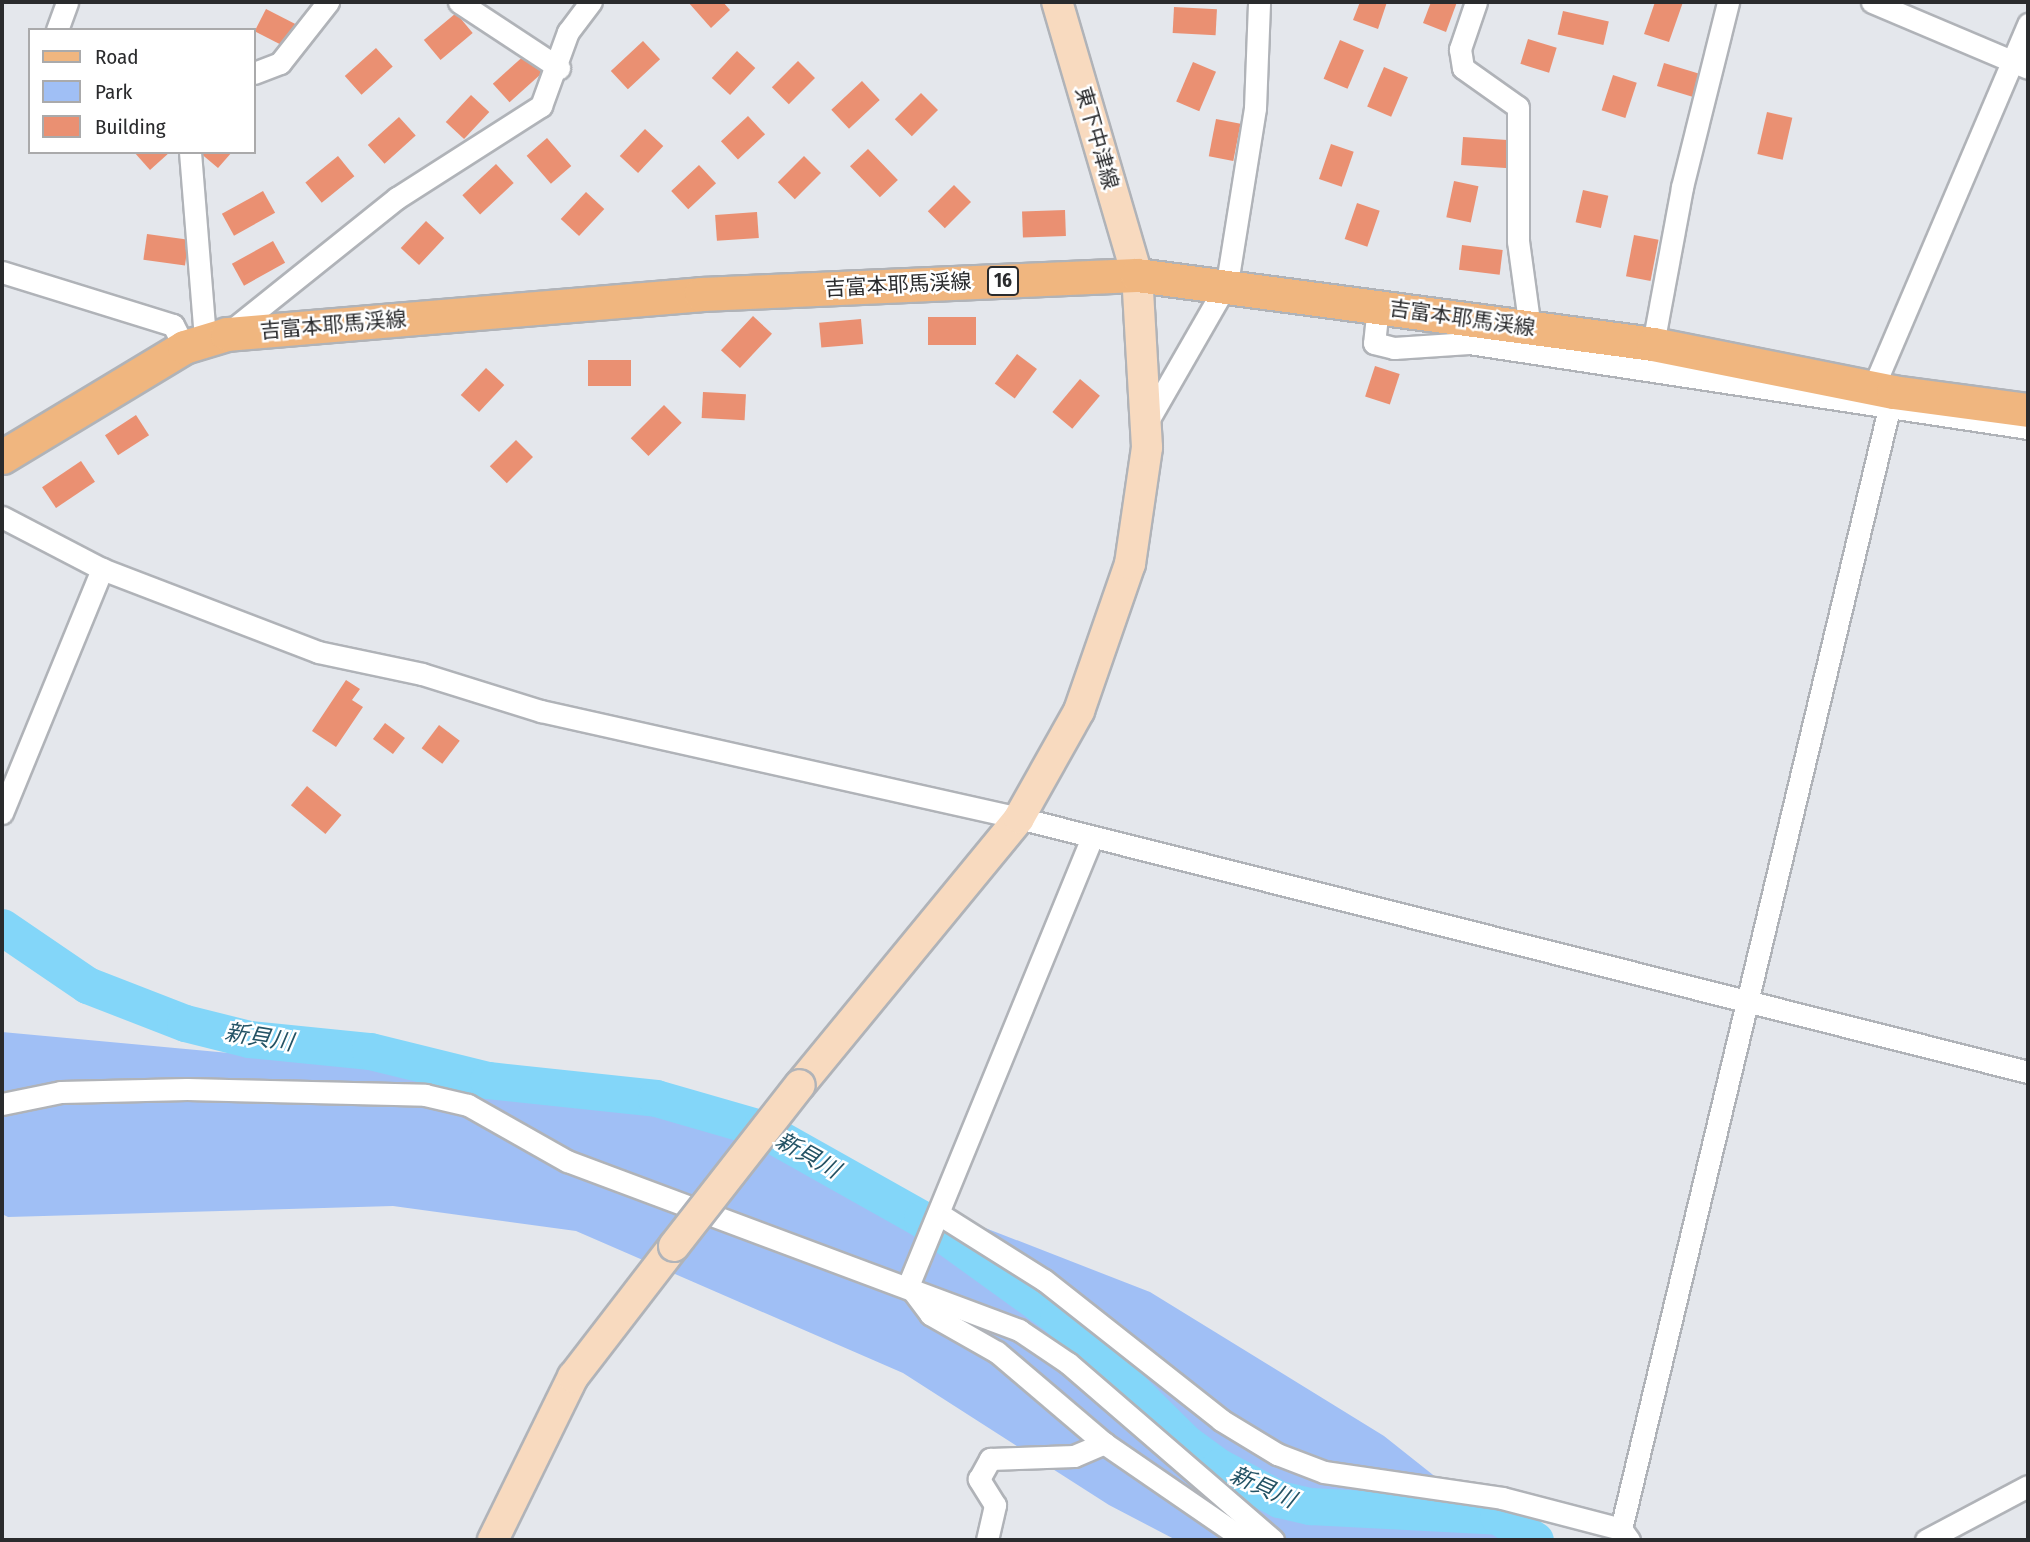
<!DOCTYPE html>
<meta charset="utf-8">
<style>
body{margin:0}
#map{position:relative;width:2030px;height:1542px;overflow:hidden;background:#e4e7ec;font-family:"Fira Sans Condensed","Noto Sans JP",sans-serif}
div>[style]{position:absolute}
.green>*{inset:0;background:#a0bff5}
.river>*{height:37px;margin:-18.5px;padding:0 18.5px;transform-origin:18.5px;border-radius:18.5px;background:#83d6f9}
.building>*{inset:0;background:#ea9072;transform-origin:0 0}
.roads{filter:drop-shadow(2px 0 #b0b3b8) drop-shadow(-2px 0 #b0b3b8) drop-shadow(0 2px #b0b3b8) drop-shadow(0 -2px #b0b3b8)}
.street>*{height:21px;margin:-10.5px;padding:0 10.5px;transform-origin:10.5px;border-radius:10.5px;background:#fff}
.secondary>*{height:30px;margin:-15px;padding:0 15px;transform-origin:15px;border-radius:15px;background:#f8dabf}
.primary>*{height:33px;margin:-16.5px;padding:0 16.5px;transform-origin:16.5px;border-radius:16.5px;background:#f0b67f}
.bridges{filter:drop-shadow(2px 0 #b0b3b8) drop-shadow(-2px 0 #b0b3b8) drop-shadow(0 2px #b0b3b8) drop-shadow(0 -2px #b0b3b8)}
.secondary-bridge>*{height:30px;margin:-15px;padding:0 15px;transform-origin:15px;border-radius:15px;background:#f8dabf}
span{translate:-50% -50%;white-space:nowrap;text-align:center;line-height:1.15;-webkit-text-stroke:5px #fff;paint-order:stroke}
.shield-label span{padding:2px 5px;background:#fff;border:2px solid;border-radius:5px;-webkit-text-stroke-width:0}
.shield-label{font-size:19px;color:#2a2b2d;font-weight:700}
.street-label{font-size:21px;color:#2a2b2d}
.water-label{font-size:23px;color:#245365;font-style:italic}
.frame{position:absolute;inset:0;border:4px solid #2a2b2d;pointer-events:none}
.legend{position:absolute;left:28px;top:28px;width:228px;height:126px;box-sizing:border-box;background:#fff;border:2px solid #aaaaab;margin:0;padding:9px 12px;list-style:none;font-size:21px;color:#2a2b2d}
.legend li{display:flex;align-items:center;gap:14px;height:35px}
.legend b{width:35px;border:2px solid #aaaaab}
</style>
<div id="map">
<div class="green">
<div style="clip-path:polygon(2px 1032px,521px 1080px,785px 1150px,1150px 1292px,1384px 1436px,1515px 1540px,1176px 1540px,1109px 1505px,903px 1373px,576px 1231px,393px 1206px,8px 1217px,2px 1214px)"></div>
</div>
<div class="river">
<div style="left:2px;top:927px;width:103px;rotate:34.3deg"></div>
<div style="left:87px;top:985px;width:105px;rotate:21.2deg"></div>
<div style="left:185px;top:1023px;width:66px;rotate:14deg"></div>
<div style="left:249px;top:1039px;width:122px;rotate:5.7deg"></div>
<div style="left:370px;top:1051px;width:122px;rotate:13.8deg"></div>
<div style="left:488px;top:1080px;width:169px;rotate:6.1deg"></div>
<div style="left:656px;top:1098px;width:108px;rotate:16.1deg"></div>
<div style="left:760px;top:1128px;width:186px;rotate:29.3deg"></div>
<div style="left:922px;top:1219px;width:168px;rotate:35.8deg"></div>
<div style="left:1058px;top:1317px;width:181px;rotate:44.6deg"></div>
<div style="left:1187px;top:1444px;width:39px;rotate:36deg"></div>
<div style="left:1219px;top:1467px;width:68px;rotate:28.1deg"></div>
<div style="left:1279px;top:1499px;width:32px;rotate:13deg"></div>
<div style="left:1310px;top:1506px;width:188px;rotate:3deg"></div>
<div style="left:1498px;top:1516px;width:44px;rotate:33deg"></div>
</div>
<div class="building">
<div style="clip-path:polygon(688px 2px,723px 2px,730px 10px,711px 28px)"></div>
<div style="clip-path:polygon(1360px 2px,1387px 2px,1378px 29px,1353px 20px)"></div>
<div style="clip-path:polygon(1431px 2px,1457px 2px,1446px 32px,1423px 23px)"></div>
<div style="clip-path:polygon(1655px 2px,1683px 2px,1669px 42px,1644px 34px)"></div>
<div style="left:1174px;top:7px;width:43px;height:26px;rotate:3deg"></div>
<div style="left:266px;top:9px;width:34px;height:25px;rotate:27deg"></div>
<div style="left:1563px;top:11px;width:47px;height:24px;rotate:13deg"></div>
<div style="left:456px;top:13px;width:26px;height:42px;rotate:50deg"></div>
<div style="left:1528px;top:39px;width:30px;height:26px;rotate:17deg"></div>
<div style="left:1340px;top:40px;width:26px;height:42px;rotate:23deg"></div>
<div style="left:643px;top:41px;width:25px;height:44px;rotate:47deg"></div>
<div style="left:376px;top:48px;width:25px;height:42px;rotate:48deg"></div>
<div style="left:737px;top:51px;width:25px;height:37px;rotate:43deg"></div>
<div style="left:527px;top:53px;width:25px;height:46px;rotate:48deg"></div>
<div style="left:798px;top:61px;width:24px;height:37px;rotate:45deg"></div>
<div style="left:1193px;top:62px;width:25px;height:43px;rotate:23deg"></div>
<div style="left:1664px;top:63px;width:37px;height:24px;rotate:17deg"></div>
<div style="left:1384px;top:67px;width:26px;height:43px;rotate:23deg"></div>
<div style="left:1613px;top:75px;width:25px;height:37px;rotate:18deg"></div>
<div style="left:862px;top:81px;width:26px;height:42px;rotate:47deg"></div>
<div style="left:921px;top:93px;width:24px;height:37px;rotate:45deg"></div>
<div style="left:471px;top:95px;width:25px;height:37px;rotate:43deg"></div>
<div style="left:1767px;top:112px;width:26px;height:43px;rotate:13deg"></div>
<div style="left:748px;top:116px;width:25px;height:37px;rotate:47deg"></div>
<div style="left:399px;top:117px;width:25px;height:42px;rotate:48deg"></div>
<div style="left:1216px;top:119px;width:25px;height:38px;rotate:11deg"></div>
<div style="left:645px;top:129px;width:25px;height:37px;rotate:43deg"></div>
<div style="left:1463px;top:137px;width:48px;height:28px;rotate:4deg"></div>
<div style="left:547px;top:138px;width:37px;height:27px;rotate:49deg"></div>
<div style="left:1331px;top:144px;width:24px;height:37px;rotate:19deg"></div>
<div style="left:868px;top:149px;width:43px;height:25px;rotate:46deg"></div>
<div style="clip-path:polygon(134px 152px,170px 152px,150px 170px)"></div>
<div style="clip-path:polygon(199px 152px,232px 152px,218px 168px)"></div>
<div style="left:338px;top:156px;width:26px;height:42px;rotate:51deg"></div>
<div style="left:804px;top:156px;width:24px;height:37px;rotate:45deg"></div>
<div style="left:496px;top:164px;width:26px;height:46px;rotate:47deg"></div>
<div style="left:699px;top:165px;width:25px;height:38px;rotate:47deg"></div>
<div style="left:1454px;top:181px;width:25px;height:37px;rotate:12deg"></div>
<div style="left:954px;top:185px;width:24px;height:37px;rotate:45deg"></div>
<div style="left:1583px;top:190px;width:26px;height:33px;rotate:13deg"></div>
<div style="left:263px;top:191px;width:25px;height:47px;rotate:61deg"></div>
<div style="left:586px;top:192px;width:25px;height:37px;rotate:43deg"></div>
<div style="left:1357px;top:203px;width:24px;height:38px;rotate:19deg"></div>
<div style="left:1065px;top:210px;width:26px;height:43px;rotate:88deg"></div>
<div style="left:757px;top:212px;width:26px;height:42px;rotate:86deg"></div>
<div style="left:426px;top:221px;width:25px;height:37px;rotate:43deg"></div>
<div style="left:147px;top:234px;width:42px;height:26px;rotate:8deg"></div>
<div style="left:1634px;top:235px;width:25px;height:42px;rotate:11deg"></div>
<div style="left:273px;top:241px;width:25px;height:47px;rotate:61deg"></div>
<div style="left:1462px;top:245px;width:41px;height:25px;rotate:7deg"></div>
<div style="left:753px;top:316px;width:26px;height:47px;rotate:43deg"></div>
<div style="left:976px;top:317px;width:28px;height:48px;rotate:90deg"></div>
<div style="left:861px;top:319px;width:25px;height:42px;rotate:85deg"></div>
<div style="left:1017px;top:354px;width:25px;height:37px;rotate:37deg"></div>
<div style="left:631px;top:360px;width:26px;height:43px;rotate:90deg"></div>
<div style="left:1375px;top:366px;width:26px;height:32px;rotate:18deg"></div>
<div style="left:486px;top:368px;width:25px;height:37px;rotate:43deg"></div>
<div style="left:1080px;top:379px;width:26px;height:43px;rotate:40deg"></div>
<div style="left:703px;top:392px;width:43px;height:26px;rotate:3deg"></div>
<div style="left:664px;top:405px;width:25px;height:47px;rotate:45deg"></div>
<div style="left:136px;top:415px;width:24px;height:37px;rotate:57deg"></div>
<div style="left:516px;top:440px;width:24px;height:37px;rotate:45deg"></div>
<div style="left:81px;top:461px;width:25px;height:47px;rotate:56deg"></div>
<div style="clip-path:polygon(346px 680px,360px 689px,352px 700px,363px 707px,336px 747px,312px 731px)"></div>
<div style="left:385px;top:723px;width:25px;height:20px;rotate:37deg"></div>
<div style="left:439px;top:725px;width:26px;height:29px;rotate:37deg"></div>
<div style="left:307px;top:786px;width:45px;height:25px;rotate:40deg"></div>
</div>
<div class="roads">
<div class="street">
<div style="left:459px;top:2px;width:120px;rotate:33.4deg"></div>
<div style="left:1476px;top:2px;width:50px;rotate:108.8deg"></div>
<div style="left:1460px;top:49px;width:19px;rotate:81deg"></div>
<div style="left:1463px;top:68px;width:67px;rotate:35.3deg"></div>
<div style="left:1518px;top:107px;width:134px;rotate:90deg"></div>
<div style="left:1518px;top:241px;width:89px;rotate:82.2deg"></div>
<div style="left:1872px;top:2px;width:169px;rotate:22.9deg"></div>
<div style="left:57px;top:30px;width:30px;rotate:-70deg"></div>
<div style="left:254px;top:73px;width:28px;rotate:-21deg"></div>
<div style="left:280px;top:63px;width:78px;rotate:-51.8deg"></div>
<div style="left:190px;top:152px;width:188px;rotate:85.4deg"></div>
<div style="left:2px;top:272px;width:179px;rotate:17.2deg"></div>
<div style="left:173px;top:325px;width:25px;rotate:63deg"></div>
<div style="left:1378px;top:306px;width:37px;rotate:96deg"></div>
<div style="left:1374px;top:343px;width:21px;rotate:14deg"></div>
<div style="left:1394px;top:348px;width:75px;rotate:-3.8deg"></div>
<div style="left:1469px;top:343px;width:565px;rotate:8.65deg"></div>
<div style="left:227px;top:334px;width:218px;rotate:-38.7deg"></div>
<div style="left:397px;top:198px;width:171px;rotate:-32.6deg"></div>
<div style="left:541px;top:106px;width:79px;rotate:-70deg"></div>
<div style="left:568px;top:32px;width:38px;rotate:-53deg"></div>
<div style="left:1653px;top:344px;width:160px;rotate:-79.5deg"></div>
<div style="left:1682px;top:187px;width:191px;rotate:-76deg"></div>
<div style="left:1873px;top:388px;width:396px;rotate:-66.9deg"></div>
<div style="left:1146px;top:424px;width:163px;rotate:-60.1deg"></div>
<div style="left:1227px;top:283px;width:177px;rotate:-80.9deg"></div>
<div style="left:1255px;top:108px;width:106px;rotate:-87.8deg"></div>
<div style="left:2px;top:517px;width:113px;rotate:27.5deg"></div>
<div style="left:102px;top:569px;width:231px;rotate:21deg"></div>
<div style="left:318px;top:652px;width:106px;rotate:11.9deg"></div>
<div style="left:422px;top:674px;width:125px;rotate:17.3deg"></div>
<div style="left:541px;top:711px;width:490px;rotate:12.6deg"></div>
<div style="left:1019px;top:818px;width:1040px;rotate:14.13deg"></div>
<div style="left:2px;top:813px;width:264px;rotate:-67.7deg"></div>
<div style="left:2px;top:1104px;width:60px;rotate:-11.5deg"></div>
<div style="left:61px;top:1092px;width:126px;rotate:-1.4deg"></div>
<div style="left:187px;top:1089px;width:238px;rotate:1.4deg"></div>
<div style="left:425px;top:1095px;width:44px;rotate:13.1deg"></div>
<div style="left:468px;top:1105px;width:114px;rotate:29.5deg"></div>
<div style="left:567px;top:1161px;width:483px;rotate:20.5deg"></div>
<div style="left:1019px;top:1330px;width:59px;rotate:34deg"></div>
<div style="left:1068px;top:1363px;width:271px;rotate:40.8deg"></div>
<div style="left:939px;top:1214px;width:124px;rotate:32.2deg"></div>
<div style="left:1044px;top:1280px;width:226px;rotate:38.3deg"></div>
<div style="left:1221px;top:1420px;width:66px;rotate:31.3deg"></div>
<div style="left:1277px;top:1454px;width:50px;rotate:21deg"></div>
<div style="left:1324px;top:1472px;width:180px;rotate:8.3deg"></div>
<div style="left:1502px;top:1498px;width:123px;rotate:14.6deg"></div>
<div style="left:1621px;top:1529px;width:14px;rotate:54deg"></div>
<div style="left:908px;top:1286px;width:484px;rotate:-67.7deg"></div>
<div style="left:910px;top:1287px;width:34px;rotate:53deg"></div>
<div style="left:930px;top:1314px;width:77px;rotate:29.6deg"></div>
<div style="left:997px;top:1352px;width:140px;rotate:40.4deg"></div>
<div style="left:1104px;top:1443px;width:171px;rotate:34.5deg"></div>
<div style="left:1621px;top:1529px;width:1169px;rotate:-76.55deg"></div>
<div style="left:987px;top:1540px;width:36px;rotate:-77deg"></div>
<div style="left:995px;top:1505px;width:31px;rotate:-122deg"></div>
<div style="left:979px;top:1479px;width:23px;rotate:-61deg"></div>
<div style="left:990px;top:1459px;width:84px;rotate:-2deg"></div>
<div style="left:1074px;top:1456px;width:33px;rotate:-23deg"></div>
<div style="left:1926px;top:1540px;width:115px;rotate:-27.9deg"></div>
</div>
<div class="secondary">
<div style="left:800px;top:1085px;width:345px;rotate:-50.6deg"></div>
<div style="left:1019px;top:818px;width:123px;rotate:-60.7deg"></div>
<div style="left:1079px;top:711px;width:156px;rotate:-70.9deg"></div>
<div style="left:1130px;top:564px;width:118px;rotate:-81.7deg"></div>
<div style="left:1147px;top:447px;width:172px;rotate:-93.3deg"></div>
<div style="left:1137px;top:275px;width:284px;rotate:-106.3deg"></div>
<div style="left:493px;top:1540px;width:182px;rotate:-63.9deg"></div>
<div style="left:573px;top:1377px;width:165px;rotate:-52.4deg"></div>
</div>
<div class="primary">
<div style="left:2px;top:457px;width:213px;rotate:-31.1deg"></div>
<div style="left:184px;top:347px;width:45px;rotate:-16.8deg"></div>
<div style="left:227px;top:334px;width:476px;rotate:-4.8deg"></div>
<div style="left:701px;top:294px;width:436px;rotate:-2.5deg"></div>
<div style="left:1137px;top:275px;width:521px;rotate:7.62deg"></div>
<div style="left:1653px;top:344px;width:245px;rotate:11.3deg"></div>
<div style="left:1893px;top:392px;width:136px;rotate:7.6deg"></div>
</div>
</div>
<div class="bridges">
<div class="secondary-bridge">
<div style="left:674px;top:1246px;width:204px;rotate:-52deg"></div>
</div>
</div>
<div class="shield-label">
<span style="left:1003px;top:281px">16</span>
</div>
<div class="street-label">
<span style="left:1097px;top:138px;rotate:74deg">東下中津線</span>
<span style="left:898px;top:285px;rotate:-3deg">吉富本耶馬渓線</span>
<span style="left:1462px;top:318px;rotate:8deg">吉富本耶馬渓線</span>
<span style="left:333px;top:325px;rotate:-5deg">吉富本耶馬渓線</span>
</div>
<div class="water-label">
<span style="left:259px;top:1037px;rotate:9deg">新貝川</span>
<span style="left:808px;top:1155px;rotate:29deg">新貝川</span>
<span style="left:1263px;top:1487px;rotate:24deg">新貝川</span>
</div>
<div class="frame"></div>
<ul class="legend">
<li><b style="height:9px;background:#f0b67f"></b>Road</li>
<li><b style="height:19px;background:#a0bff5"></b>Park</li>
<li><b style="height:19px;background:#ea9072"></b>Building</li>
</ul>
</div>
